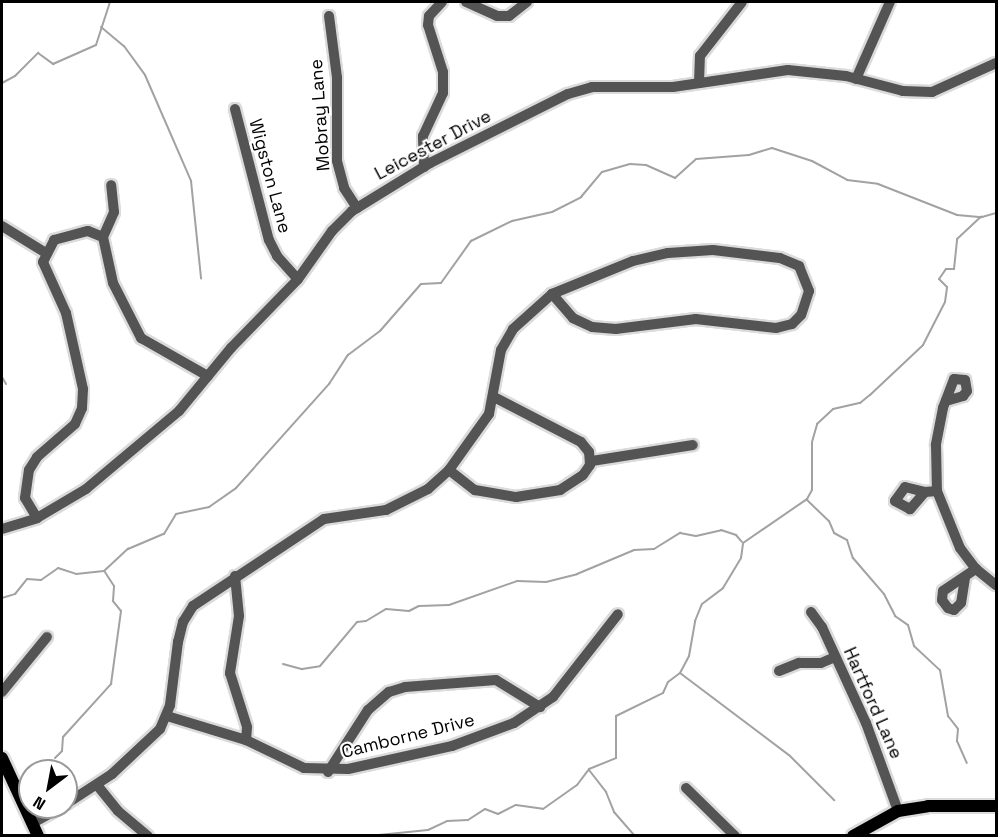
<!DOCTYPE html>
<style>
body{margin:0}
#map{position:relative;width:998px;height:837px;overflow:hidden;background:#fff;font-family:"Space Grotesk",sans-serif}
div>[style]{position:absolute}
.stream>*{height:2px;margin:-1px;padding:0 1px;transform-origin:1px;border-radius:1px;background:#a2a2a2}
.roads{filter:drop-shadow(2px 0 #dbdbdb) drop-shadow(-2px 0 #dbdbdb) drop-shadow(0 2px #dbdbdb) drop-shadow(0 -2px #dbdbdb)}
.minor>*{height:10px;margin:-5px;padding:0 5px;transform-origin:5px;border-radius:5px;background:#545454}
.major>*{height:12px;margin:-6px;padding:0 6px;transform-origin:6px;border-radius:6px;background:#000}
span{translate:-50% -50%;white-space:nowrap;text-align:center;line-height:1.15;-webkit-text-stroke:4.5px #fff;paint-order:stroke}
.street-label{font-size:18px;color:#000}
.frame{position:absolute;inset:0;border:3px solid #000;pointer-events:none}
.north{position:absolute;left:18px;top:759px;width:60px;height:60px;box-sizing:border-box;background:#fff;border:2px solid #999;border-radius:50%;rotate:212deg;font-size:16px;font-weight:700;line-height:24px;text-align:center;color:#000}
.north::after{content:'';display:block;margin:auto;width:21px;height:27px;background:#000;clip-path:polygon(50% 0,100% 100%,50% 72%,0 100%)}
</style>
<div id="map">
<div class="stream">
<div style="left:101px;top:27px;width:30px;rotate:40deg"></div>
<div style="left:124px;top:46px;width:36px;rotate:54deg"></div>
<div style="left:145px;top:75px;width:116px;rotate:66.5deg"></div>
<div style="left:191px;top:181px;width:98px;rotate:84.1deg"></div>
<div style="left:2px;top:83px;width:15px;rotate:-28deg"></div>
<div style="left:15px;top:76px;width:33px;rotate:-45deg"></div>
<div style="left:38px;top:53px;width:19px;rotate:36deg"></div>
<div style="left:53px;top:64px;width:47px;rotate:-23.8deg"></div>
<div style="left:96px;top:45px;width:45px;rotate:-72deg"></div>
<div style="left:2px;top:377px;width:8px;rotate:60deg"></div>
<div style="left:807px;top:500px;width:30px;rotate:44deg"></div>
<div style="left:829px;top:521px;width:13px;rotate:67deg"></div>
<div style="left:834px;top:533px;width:15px;rotate:28deg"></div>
<div style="left:847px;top:540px;width:19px;rotate:72deg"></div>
<div style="left:853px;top:558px;width:48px;rotate:49.3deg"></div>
<div style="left:884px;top:594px;width:25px;rotate:63deg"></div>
<div style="left:895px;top:616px;width:16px;rotate:35deg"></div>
<div style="left:908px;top:625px;width:22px;rotate:74deg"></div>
<div style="left:914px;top:646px;width:35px;rotate:43deg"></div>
<div style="left:940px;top:670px;width:47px;rotate:80.1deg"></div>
<div style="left:948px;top:716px;width:16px;rotate:52deg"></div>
<div style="left:958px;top:729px;width:12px;rotate:95deg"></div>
<div style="left:957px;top:741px;width:24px;rotate:66deg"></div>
<div style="left:2px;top:598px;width:14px;rotate:-17deg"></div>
<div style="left:15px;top:594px;width:19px;rotate:-51deg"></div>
<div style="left:27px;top:579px;width:14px;rotate:4deg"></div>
<div style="left:41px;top:580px;width:21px;rotate:-35deg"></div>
<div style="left:58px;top:568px;width:19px;rotate:18deg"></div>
<div style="left:76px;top:574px;width:28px;rotate:-6deg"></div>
<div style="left:104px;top:571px;width:33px;rotate:-43deg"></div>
<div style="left:128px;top:549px;width:39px;rotate:-23deg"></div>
<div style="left:164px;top:534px;width:23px;rotate:-59deg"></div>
<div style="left:176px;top:514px;width:34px;rotate:-12deg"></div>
<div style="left:209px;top:507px;width:33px;rotate:-35deg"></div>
<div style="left:236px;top:488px;width:140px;rotate:-48.2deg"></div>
<div style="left:329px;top:384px;width:35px;rotate:-57deg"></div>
<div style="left:348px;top:355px;width:40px;rotate:-37deg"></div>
<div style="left:380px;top:331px;width:62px;rotate:-48.9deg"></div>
<div style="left:421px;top:284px;width:20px;rotate:-3deg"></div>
<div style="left:441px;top:283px;width:52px;rotate:-54.5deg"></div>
<div style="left:471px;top:241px;width:46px;rotate:-26deg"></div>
<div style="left:512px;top:221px;width:41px;rotate:-12.7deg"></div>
<div style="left:552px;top:212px;width:33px;rotate:-27deg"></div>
<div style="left:581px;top:197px;width:33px;rotate:-50deg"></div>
<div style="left:602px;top:172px;width:29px;rotate:-16deg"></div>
<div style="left:630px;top:164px;width:16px;rotate:4deg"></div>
<div style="left:646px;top:165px;width:32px;rotate:24deg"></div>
<div style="left:675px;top:178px;width:28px;rotate:-42deg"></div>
<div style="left:696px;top:159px;width:53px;rotate:-4.3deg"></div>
<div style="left:749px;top:155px;width:24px;rotate:-17deg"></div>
<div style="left:772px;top:148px;width:42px;rotate:18deg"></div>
<div style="left:812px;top:161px;width:40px;rotate:28deg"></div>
<div style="left:847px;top:180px;width:31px;rotate:7deg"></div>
<div style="left:878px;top:184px;width:85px;rotate:21.4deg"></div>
<div style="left:957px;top:215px;width:25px;rotate:5deg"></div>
<div style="left:982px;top:217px;width:15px;rotate:-16deg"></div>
<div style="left:283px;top:664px;width:20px;rotate:15deg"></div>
<div style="left:302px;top:669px;width:18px;rotate:-9deg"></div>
<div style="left:320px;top:666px;width:57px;rotate:-49.9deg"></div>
<div style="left:357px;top:622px;width:9px;rotate:-6deg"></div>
<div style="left:366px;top:621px;width:23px;rotate:-31deg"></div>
<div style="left:386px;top:609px;width:23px;rotate:5deg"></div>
<div style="left:409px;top:611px;width:11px;rotate:-27deg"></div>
<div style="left:419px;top:606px;width:30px;rotate:-2deg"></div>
<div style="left:449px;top:605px;width:72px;rotate:-19.4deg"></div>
<div style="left:517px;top:581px;width:29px;rotate:2deg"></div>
<div style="left:546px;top:582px;width:32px;rotate:-14deg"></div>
<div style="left:577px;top:574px;width:62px;rotate:-22.8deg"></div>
<div style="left:634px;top:550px;width:20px;rotate:-3deg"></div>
<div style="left:654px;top:549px;width:31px;rotate:-32deg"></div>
<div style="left:680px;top:533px;width:16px;rotate:11deg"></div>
<div style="left:696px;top:536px;width:26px;rotate:-13deg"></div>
<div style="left:721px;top:530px;width:16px;rotate:18deg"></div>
<div style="left:736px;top:535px;width:9px;rotate:49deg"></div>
<div style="left:680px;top:673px;width:136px;rotate:37deg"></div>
<div style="left:789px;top:755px;width:64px;rotate:45deg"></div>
<div style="left:55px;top:758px;width:10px;rotate:-45deg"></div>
<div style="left:62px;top:751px;width:14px;rotate:-86deg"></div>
<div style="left:63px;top:737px;width:72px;rotate:-47.8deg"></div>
<div style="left:111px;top:684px;width:74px;rotate:-82.2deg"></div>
<div style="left:121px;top:611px;width:13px;rotate:-129deg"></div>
<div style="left:113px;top:601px;width:15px;rotate:-86deg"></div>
<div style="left:114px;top:586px;width:17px;rotate:-123deg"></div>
<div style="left:589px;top:770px;width:28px;rotate:52deg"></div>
<div style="left:606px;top:792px;width:22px;rotate:68deg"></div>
<div style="left:614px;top:812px;width:32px;rotate:49deg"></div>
<div style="left:339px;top:836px;width:5px"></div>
<div style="left:369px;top:836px;width:59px;rotate:-5.8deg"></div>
<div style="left:428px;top:830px;width:21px;rotate:-25deg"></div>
<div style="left:447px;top:821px;width:21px;rotate:-3deg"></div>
<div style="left:468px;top:820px;width:20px;rotate:-33deg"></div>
<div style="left:485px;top:809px;width:14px;rotate:21deg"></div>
<div style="left:498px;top:814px;width:20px;rotate:-27deg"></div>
<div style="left:516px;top:805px;width:27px;rotate:8deg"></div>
<div style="left:543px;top:809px;width:42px;rotate:-35.2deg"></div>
<div style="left:577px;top:785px;width:20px;rotate:-53deg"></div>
<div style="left:589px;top:769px;width:29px;rotate:-22deg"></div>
<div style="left:616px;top:758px;width:42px;rotate:-90deg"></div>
<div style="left:616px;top:716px;width:52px;rotate:-26.1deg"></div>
<div style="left:663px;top:693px;width:12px;rotate:-66deg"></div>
<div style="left:668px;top:682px;width:15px;rotate:-37deg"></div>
<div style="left:680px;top:673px;width:19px;rotate:-62deg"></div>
<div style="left:689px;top:656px;width:36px;rotate:-80deg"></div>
<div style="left:695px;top:621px;width:18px;rotate:-68deg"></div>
<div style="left:702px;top:604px;width:26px;rotate:-37deg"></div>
<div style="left:723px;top:588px;width:35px;rotate:-59deg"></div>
<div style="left:741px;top:558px;width:15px;rotate:-82deg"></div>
<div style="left:743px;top:543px;width:78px;rotate:-34.5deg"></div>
<div style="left:807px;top:499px;width:10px;rotate:-61deg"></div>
<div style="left:812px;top:490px;width:48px;rotate:-90deg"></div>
<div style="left:812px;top:442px;width:19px;rotate:-74deg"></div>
<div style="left:817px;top:424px;width:22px;rotate:-43deg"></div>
<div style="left:833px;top:409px;width:28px;rotate:-13deg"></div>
<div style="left:860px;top:403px;width:13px;rotate:-39deg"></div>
<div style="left:870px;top:395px;width:73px;rotate:-43.3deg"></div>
<div style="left:923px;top:345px;width:48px;rotate:-62.9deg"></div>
<div style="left:945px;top:302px;width:15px;rotate:-82deg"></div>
<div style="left:947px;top:287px;width:11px;rotate:-135deg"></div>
<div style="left:939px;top:279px;width:12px;rotate:-55deg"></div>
<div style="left:946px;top:269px;width:8px"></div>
<div style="left:954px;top:269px;width:30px;rotate:-84deg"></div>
<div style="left:957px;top:239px;width:33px;rotate:-43deg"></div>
</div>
<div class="roads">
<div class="minor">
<div style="left:466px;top:2px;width:34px;rotate:24deg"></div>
<div style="left:497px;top:16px;width:12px"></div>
<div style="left:509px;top:16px;width:23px;rotate:-38deg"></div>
<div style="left:329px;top:16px;width:63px;rotate:82.6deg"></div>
<div style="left:337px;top:78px;width:83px;rotate:90deg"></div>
<div style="left:337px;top:161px;width:28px;rotate:75deg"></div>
<div style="left:344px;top:188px;width:24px;rotate:57deg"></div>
<div style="left:856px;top:79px;width:84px;rotate:-66.2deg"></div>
<div style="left:699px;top:83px;width:27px;rotate:-88deg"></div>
<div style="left:700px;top:56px;width:68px;rotate:-52.1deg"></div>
<div style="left:235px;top:109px;width:135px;rotate:75.5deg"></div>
<div style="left:269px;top:240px;width:18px;rotate:63deg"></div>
<div style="left:277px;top:256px;width:31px;rotate:48deg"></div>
<div style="left:424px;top:167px;width:31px;rotate:-92deg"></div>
<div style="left:423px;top:136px;width:47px;rotate:-65.1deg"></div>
<div style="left:443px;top:93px;width:21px;rotate:-90deg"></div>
<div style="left:443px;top:72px;width:49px;rotate:-107.7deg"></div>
<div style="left:428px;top:25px;width:9px;rotate:-84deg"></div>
<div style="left:429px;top:16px;width:19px;rotate:-47deg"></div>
<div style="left:2px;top:226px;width:52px;rotate:31.5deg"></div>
<div style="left:103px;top:237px;width:27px;rotate:-66deg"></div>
<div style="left:114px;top:212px;width:27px;rotate:-96deg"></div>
<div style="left:713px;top:250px;width:67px;rotate:6.8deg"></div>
<div style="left:780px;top:258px;width:21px;rotate:23deg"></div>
<div style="left:799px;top:266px;width:27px;rotate:68deg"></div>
<div style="left:809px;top:291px;width:25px;rotate:108deg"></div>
<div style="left:801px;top:315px;width:13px;rotate:135deg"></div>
<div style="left:792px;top:324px;width:16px;rotate:166deg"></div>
<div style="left:776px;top:328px;width:81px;rotate:-173.6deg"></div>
<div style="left:696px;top:319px;width:81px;rotate:172.9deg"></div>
<div style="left:616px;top:329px;width:24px;rotate:-175deg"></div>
<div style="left:592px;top:327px;width:21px;rotate:-155deg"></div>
<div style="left:573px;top:318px;width:32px;rotate:-131deg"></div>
<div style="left:552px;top:294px;width:87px;rotate:-22.2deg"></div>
<div style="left:633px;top:261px;width:36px;rotate:-13deg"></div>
<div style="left:668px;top:253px;width:45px;rotate:-3.8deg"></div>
<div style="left:946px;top:401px;width:18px;rotate:-16deg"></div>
<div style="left:963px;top:396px;width:6px;rotate:-51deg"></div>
<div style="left:967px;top:391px;width:11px;rotate:-100deg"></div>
<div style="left:965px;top:380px;width:11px;rotate:-175deg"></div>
<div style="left:954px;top:379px;width:31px;rotate:111deg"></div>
<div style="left:943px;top:408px;width:38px;rotate:101deg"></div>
<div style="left:936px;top:445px;width:46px;rotate:88.8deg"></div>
<div style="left:937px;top:491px;width:61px;rotate:68deg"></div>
<div style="left:960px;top:548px;width:26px;rotate:53deg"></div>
<div style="left:976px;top:569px;width:26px;rotate:39deg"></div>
<div style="left:592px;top:461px;width:102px;rotate:-9deg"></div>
<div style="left:449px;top:470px;width:33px;rotate:38deg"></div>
<div style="left:475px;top:490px;width:42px;rotate:9.7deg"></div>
<div style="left:516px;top:497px;width:45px;rotate:-9deg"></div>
<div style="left:560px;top:490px;width:27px;rotate:-33deg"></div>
<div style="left:583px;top:475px;width:12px;rotate:-55deg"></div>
<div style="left:590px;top:465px;width:13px;rotate:-94deg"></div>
<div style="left:589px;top:452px;width:13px;rotate:-129deg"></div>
<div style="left:581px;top:442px;width:98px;rotate:-152.7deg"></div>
<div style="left:925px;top:492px;width:23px;rotate:131deg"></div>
<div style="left:910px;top:509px;width:17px;rotate:-152deg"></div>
<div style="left:895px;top:501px;width:17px;rotate:-54deg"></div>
<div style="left:905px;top:487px;width:21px;rotate:14deg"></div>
<div style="left:925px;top:492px;width:12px;rotate:-5deg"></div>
<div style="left:37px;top:518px;width:23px;rotate:-121deg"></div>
<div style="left:25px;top:498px;width:28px;rotate:-82deg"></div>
<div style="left:29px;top:470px;width:15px;rotate:-58deg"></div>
<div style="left:37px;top:457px;width:50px;rotate:-41deg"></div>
<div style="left:75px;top:424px;width:17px;rotate:-66deg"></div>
<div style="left:82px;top:408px;width:19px;rotate:-87deg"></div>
<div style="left:83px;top:389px;width:78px;rotate:-102.6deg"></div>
<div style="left:66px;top:313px;width:56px;rotate:-114.3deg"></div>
<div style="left:43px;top:262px;width:25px;rotate:-63deg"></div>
<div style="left:54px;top:240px;width:35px;rotate:-15deg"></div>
<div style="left:88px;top:231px;width:16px;rotate:22deg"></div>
<div style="left:103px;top:237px;width:47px;rotate:77.7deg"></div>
<div style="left:113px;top:283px;width:62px;rotate:63deg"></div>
<div style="left:141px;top:338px;width:77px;rotate:29.6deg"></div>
<div style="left:2px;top:529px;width:37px;rotate:-17deg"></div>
<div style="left:37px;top:518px;width:57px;rotate:-30.6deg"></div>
<div style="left:86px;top:489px;width:121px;rotate:-40deg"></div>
<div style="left:179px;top:411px;width:82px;rotate:-50.5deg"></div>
<div style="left:231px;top:348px;width:96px;rotate:-45.8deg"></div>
<div style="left:298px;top:279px;width:59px;rotate:-54.7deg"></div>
<div style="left:332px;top:231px;width:28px;rotate:-45deg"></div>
<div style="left:352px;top:211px;width:92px;rotate:-31.6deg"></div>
<div style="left:430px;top:163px;width:154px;rotate:-26.6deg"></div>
<div style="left:568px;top:94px;width:25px;rotate:-16deg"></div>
<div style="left:592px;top:87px;width:81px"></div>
<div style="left:673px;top:87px;width:116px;rotate:-8.4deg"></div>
<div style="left:788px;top:70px;width:58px;rotate:5.9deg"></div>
<div style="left:846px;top:76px;width:59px;rotate:14.7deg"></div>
<div style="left:903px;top:91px;width:29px;rotate:2deg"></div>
<div style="left:932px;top:92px;width:70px;rotate:-24.4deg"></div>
<div style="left:235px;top:576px;width:40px;rotate:84.3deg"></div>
<div style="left:239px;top:616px;width:58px;rotate:99deg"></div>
<div style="left:230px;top:673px;width:57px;rotate:72.5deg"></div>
<div style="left:247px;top:727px;width:13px;rotate:94deg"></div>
<div style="left:965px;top:578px;width:25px;rotate:99deg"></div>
<div style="left:961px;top:603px;width:10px;rotate:135deg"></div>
<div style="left:954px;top:610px;width:6px;rotate:-162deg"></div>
<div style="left:948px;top:608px;width:10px;rotate:-127deg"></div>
<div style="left:942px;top:600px;width:9px;rotate:-84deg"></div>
<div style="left:943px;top:591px;width:40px;rotate:-34deg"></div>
<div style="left:811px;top:612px;width:19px;rotate:54deg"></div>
<div style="left:822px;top:627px;width:106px;rotate:65.4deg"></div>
<div style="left:866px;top:723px;width:94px;rotate:70deg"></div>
<div style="left:779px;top:671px;width:22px;rotate:-22deg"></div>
<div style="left:799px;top:663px;width:22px"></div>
<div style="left:821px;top:663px;width:15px;rotate:-23deg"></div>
<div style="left:2px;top:692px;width:71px;rotate:-50.7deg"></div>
<div style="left:167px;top:716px;width:83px;rotate:16.9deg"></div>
<div style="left:246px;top:740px;width:64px;rotate:25.8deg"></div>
<div style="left:304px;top:768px;width:44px;rotate:1.3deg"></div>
<div style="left:348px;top:769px;width:107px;rotate:-12.5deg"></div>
<div style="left:452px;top:746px;width:66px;rotate:-20.4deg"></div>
<div style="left:514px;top:723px;width:47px;rotate:-33.7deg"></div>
<div style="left:553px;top:697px;width:105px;rotate:-51.9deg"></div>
<div style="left:328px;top:772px;width:74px;rotate:-57.2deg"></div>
<div style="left:368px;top:710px;width:28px;rotate:-41deg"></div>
<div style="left:389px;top:692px;width:17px;rotate:-17deg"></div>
<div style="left:405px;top:687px;width:91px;rotate:-4.4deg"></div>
<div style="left:496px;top:680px;width:52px;rotate:31.5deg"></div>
<div style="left:97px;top:785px;width:33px;rotate:51deg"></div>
<div style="left:118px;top:811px;width:39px;rotate:40deg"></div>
<div style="left:686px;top:788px;width:69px;rotate:44.4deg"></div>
<div style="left:66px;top:804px;width:55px;rotate:-33.1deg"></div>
<div style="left:112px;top:774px;width:66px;rotate:-43.2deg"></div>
<div style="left:160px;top:729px;width:26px;rotate:-67deg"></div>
<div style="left:170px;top:705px;width:64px;rotate:-82.8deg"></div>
<div style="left:178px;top:642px;width:21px;rotate:-76deg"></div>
<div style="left:183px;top:622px;width:19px;rotate:-58deg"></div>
<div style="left:193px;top:606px;width:157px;rotate:-33.6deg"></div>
<div style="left:324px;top:519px;width:63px;rotate:-8.3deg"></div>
<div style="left:386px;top:510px;width:47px;rotate:-26.6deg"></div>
<div style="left:428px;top:489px;width:28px;rotate:-42deg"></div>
<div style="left:449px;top:470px;width:69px;rotate:-54.5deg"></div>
<div style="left:489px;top:414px;width:65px;rotate:-79.4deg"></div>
<div style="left:501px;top:350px;width:24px;rotate:-60deg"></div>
<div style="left:513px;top:329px;width:52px;rotate:-41.9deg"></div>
<div style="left:33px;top:823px;width:33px;rotate:-29deg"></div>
</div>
<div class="major">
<div style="left:2px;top:758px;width:86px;rotate:65.2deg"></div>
<div style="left:853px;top:836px;width:51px;rotate:-29.1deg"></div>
<div style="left:898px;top:811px;width:30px;rotate:-9deg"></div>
<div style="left:928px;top:806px;width:68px"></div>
</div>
</div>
<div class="street-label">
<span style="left:320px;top:115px;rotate:-94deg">Mobray Lane</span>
<span style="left:433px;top:145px;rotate:-28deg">Leicester Drive</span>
<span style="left:270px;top:176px;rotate:75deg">Wigston Lane</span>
<span style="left:873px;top:703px;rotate:66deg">Hartford Lane</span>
<span style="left:408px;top:736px;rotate:-14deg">Camborne Drive</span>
</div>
<div class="frame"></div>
<div class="north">N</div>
</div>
